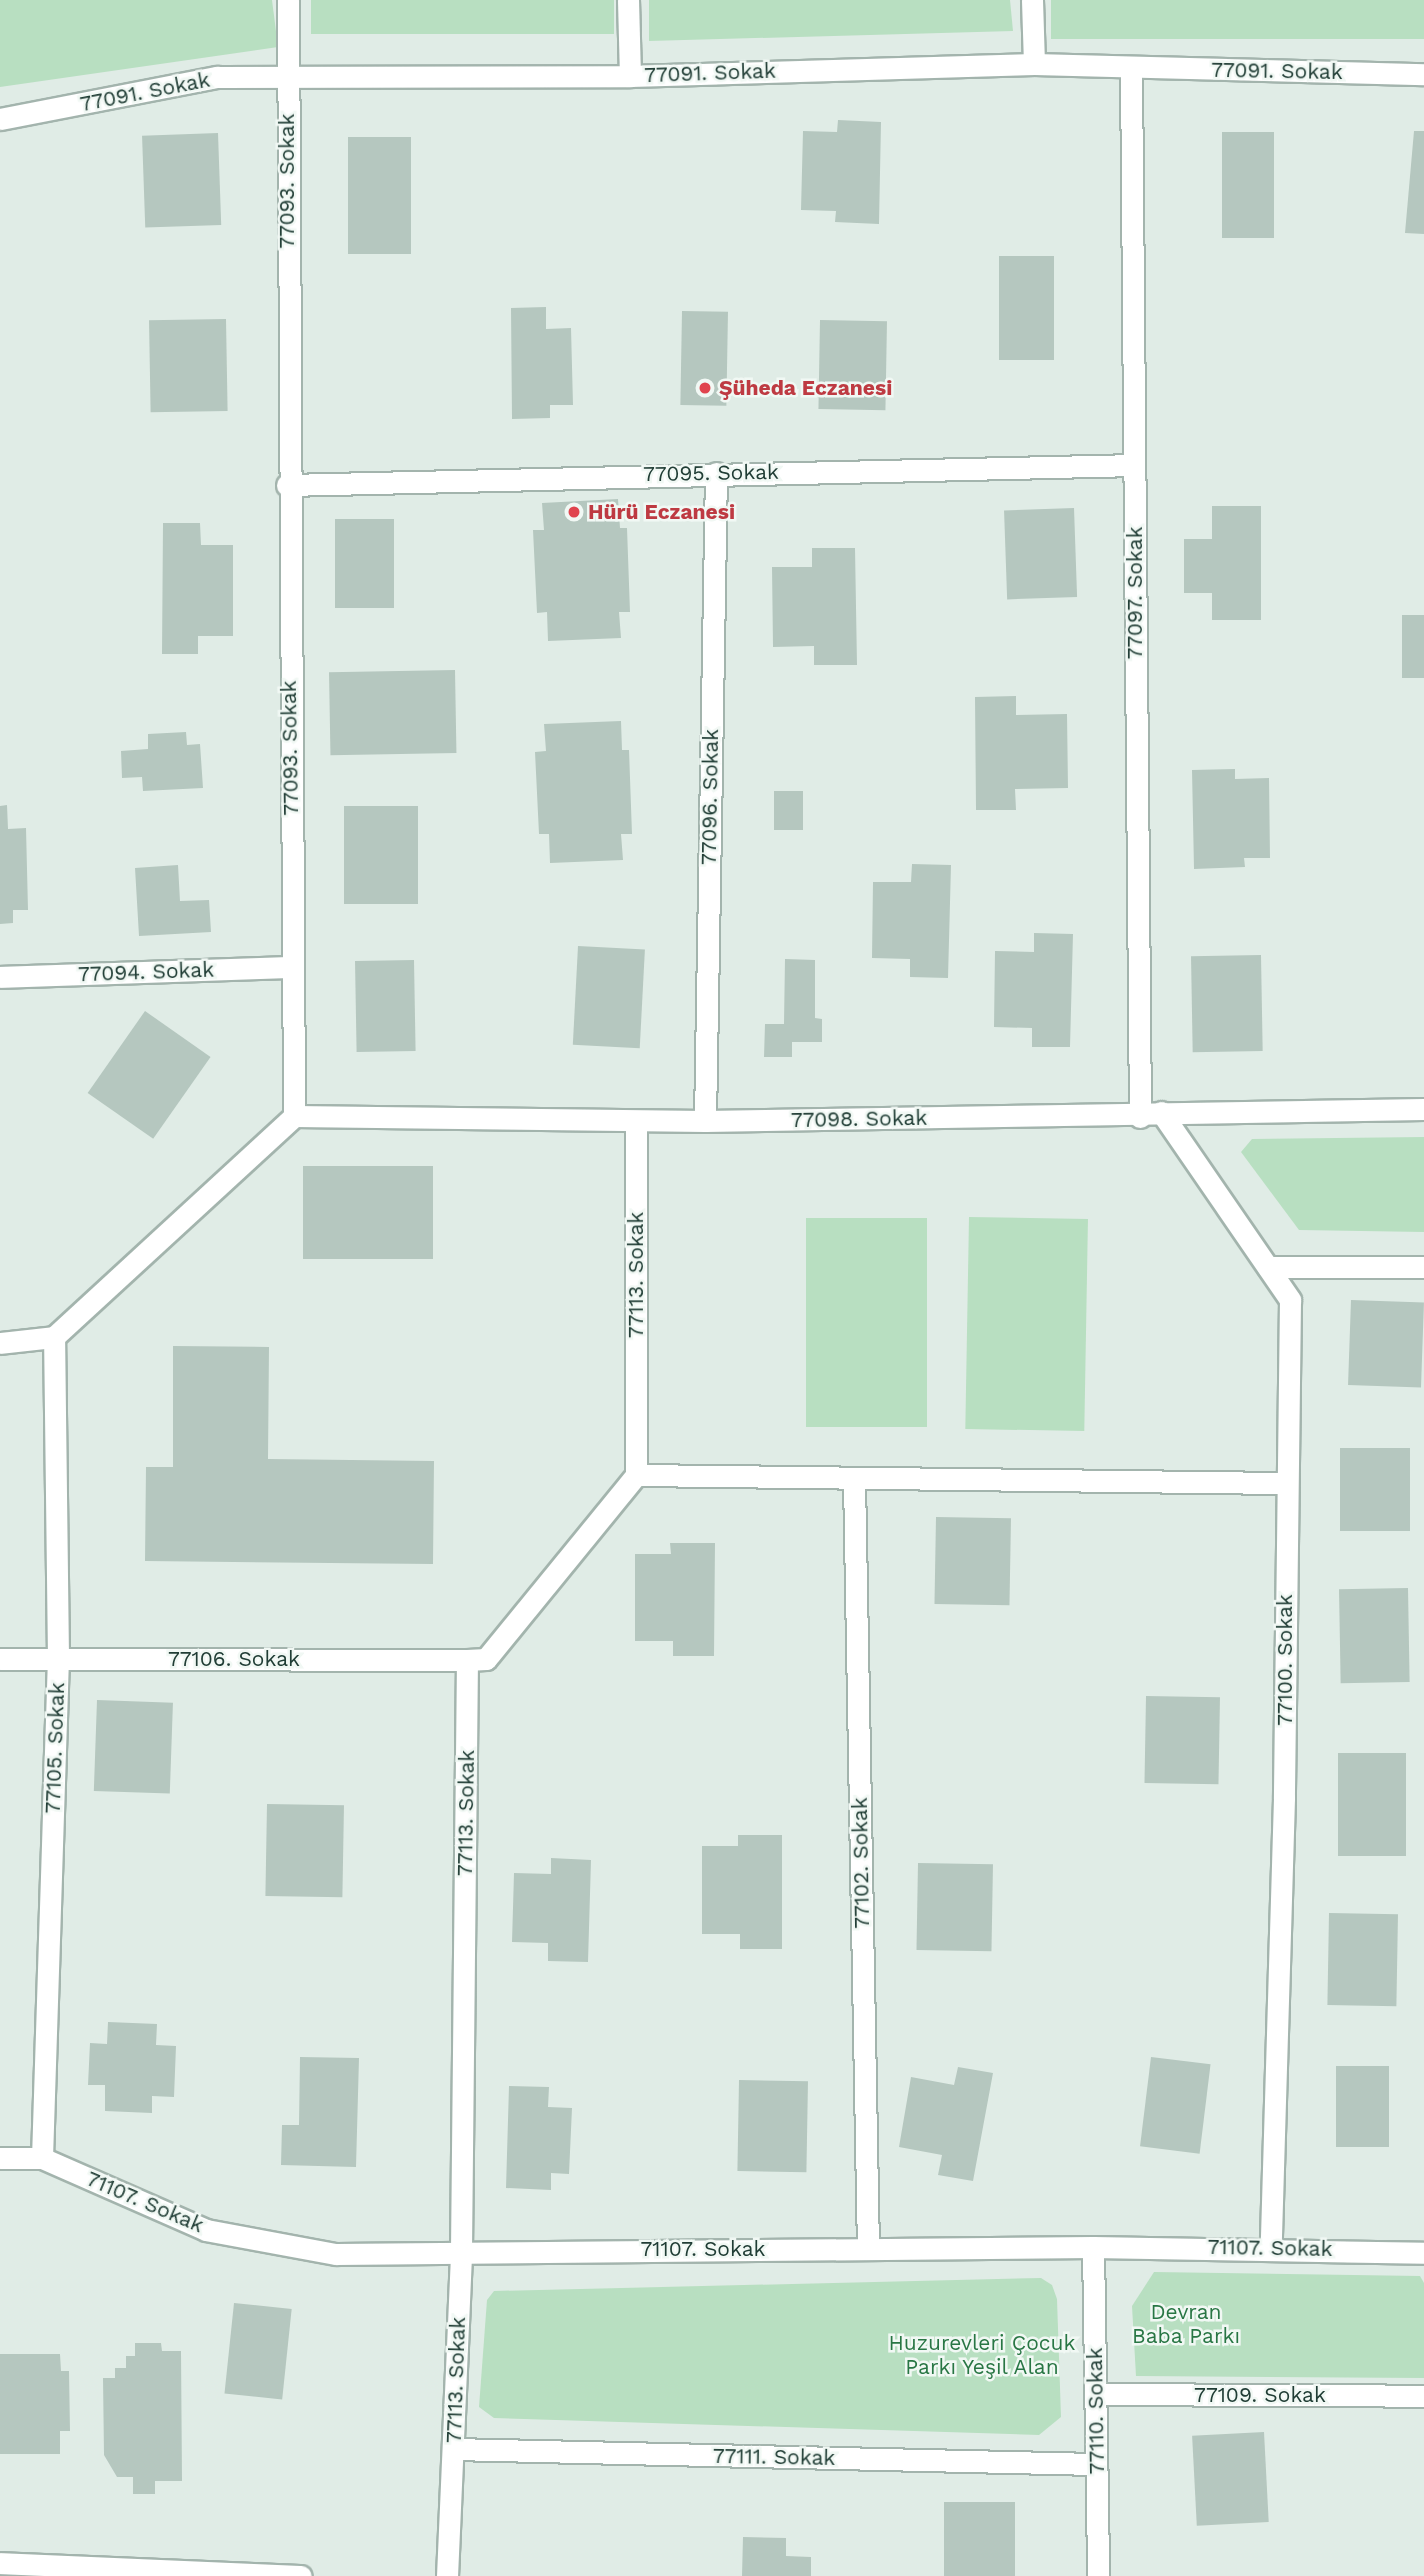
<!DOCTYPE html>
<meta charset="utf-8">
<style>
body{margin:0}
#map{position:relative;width:1424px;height:2576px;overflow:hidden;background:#e0ece6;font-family:"Work Sans",sans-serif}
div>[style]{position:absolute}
.green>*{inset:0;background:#b8dfc1;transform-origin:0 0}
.building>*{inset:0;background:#b5c7bf;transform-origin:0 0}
.roads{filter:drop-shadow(2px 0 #a3b4ad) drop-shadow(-2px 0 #a3b4ad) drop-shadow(0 2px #a3b4ad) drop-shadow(0 -2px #a3b4ad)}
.street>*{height:21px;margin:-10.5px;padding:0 10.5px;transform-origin:10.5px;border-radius:10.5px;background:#fff}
.dots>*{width:19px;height:19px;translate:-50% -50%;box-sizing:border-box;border:4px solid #f1f8f4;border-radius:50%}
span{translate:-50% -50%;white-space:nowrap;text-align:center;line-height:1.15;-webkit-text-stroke:5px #f1f8f4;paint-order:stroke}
.street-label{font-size:21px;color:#203d35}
.health-label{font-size:21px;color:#be3a42;font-weight:700}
.left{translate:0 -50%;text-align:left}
.park-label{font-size:21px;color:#287644}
</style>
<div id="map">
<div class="green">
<div style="clip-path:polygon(0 0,272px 0,278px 47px,0 87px)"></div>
<div style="left:311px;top:0;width:303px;height:34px"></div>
<div style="clip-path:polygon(649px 0,1010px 0,1013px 31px,649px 41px)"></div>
<div style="left:1051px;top:0;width:373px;height:39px"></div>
<div style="clip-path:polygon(1424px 1137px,1424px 1232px,1299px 1230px,1241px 1152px,1252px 1139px)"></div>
<div style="left:969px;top:1217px;width:119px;height:212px;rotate:1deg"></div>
<div style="left:806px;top:1218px;width:121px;height:209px"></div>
<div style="clip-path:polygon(1154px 2272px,1420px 2276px,1424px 2283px,1424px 2378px,1136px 2376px,1132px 2306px)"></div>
<div style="clip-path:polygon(1041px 2278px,1052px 2285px,1057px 2299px,1061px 2417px,1039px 2435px,494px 2418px,479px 2407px,487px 2300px,494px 2291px)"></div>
</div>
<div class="building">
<div style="clip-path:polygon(838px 120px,881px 122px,879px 224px,835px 222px,836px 211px,801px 210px,803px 131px,837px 132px)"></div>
<div style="clip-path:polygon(1414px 131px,1424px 131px,1424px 234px,1405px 233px)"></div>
<div style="left:1222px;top:132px;width:52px;height:106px"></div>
<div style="left:218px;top:133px;width:92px;height:76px;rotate:88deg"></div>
<div style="left:348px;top:137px;width:63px;height:117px"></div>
<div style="left:999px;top:256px;width:55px;height:104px"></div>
<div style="clip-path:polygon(546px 307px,546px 329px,571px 328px,573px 405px,550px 405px,550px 418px,512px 419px,511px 308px)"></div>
<div style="left:682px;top:311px;width:46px;height:94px;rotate:1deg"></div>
<div style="left:226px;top:319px;width:92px;height:77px;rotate:89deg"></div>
<div style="left:820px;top:320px;width:67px;height:89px;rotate:1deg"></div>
<div style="clip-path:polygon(618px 499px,620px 528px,627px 528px,630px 612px,619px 612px,621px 638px,548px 641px,547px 612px,537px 613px,533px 530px,544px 530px,542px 503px)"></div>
<div style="clip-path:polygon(1212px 506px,1261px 506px,1261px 620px,1212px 620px,1212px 593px,1184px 593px,1184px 539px,1212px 539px)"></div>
<div style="left:1074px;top:508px;width:89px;height:70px;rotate:88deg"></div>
<div style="left:335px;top:519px;width:59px;height:89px"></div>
<div style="clip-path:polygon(163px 523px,200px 523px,201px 545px,233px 545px,233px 636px,198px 636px,198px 654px,162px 654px)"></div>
<div style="clip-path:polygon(812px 548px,855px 548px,857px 665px,814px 665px,814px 646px,773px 647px,772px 567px,812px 567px)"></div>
<div style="left:1402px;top:615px;width:22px;height:63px"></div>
<div style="left:455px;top:670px;width:83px;height:126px;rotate:89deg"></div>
<div style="clip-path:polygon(1016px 696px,1016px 715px,1067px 714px,1068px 788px,1015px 789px,1016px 810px,976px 810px,975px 697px)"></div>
<div style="clip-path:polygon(621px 721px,622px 750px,629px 750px,632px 834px,621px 834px,623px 860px,550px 863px,549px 834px,539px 834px,535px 752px,546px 751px,544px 724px)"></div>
<div style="clip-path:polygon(186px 732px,187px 745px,200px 744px,203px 788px,143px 791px,142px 777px,122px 778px,121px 751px,148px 749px,148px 734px)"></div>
<div style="clip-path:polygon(1235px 769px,1235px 779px,1269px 778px,1270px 858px,1244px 858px,1245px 867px,1194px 869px,1192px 770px)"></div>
<div style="left:774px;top:791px;width:29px;height:39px"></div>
<div style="clip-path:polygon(7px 805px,8px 829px,26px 828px,28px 910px,13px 910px,13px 923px,0 924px,0 806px)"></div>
<div style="left:344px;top:806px;width:74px;height:98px"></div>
<div style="clip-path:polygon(912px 864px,951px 865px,948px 978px,910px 977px,910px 959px,872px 958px,873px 882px,911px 882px)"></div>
<div style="clip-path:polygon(178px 865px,180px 901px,209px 900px,211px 932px,139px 936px,135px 868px)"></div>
<div style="clip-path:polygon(1034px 933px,1073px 934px,1070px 1047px,1032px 1047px,1032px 1028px,994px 1027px,995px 951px,1034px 952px)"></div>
<div style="left:578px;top:946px;width:67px;height:99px;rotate:3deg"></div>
<div style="left:1261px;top:955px;width:96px;height:70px;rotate:89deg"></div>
<div style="clip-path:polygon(785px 959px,815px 960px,815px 1018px,822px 1019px,822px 1042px,792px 1042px,792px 1057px,764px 1057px,765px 1024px,784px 1024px)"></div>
<div style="left:414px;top:960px;width:91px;height:59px;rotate:89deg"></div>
<div style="left:145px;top:1011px;width:80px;height:100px;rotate:35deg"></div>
<div style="left:303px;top:1166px;width:130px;height:93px"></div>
<div style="left:1351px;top:1300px;width:73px;height:85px;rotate:2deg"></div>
<div style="clip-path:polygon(173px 1346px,269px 1347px,268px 1459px,434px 1461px,433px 1564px,145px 1561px,146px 1467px,173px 1467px)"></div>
<div style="left:1340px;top:1448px;width:70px;height:83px"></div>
<div style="left:936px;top:1517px;width:75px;height:87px;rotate:1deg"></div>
<div style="clip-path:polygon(670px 1543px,715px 1543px,714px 1656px,673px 1656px,673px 1641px,635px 1641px,635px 1554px,671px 1554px)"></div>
<div style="left:1408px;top:1588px;width:94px;height:69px;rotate:89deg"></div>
<div style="left:1146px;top:1696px;width:74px;height:87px;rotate:1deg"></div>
<div style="left:97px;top:1700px;width:76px;height:91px;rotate:2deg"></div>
<div style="left:1338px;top:1753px;width:68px;height:103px"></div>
<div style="left:267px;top:1804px;width:77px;height:92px;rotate:1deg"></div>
<div style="clip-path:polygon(738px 1835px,782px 1835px,782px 1949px,740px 1949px,740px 1934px,702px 1934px,702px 1846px,738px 1846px)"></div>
<div style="clip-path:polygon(551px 1858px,591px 1860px,588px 1962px,548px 1961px,548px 1943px,512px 1942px,514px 1873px,551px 1874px)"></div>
<div style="left:918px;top:1863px;width:75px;height:87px;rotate:1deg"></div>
<div style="left:1329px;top:1913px;width:69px;height:92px;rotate:1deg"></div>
<div style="clip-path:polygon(108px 2022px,157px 2024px,156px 2045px,176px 2046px,174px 2097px,152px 2096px,152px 2113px,105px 2111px,105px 2085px,88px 2085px,90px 2043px,107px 2044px)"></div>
<div style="clip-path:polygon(300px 2057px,359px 2058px,356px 2167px,281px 2165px,282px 2125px,299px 2125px)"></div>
<div style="left:1151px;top:2057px;width:60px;height:90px;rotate:7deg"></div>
<div style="left:1336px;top:2066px;width:53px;height:81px"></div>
<div style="clip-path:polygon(958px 2067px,993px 2073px,973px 2181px,938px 2175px,942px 2155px,899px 2147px,911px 2077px,954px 2085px)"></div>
<div style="left:739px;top:2080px;width:69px;height:91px;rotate:1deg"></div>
<div style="clip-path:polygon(509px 2086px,549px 2087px,548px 2107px,572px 2108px,569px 2174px,551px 2173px,551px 2190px,506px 2188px)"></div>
<div style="left:234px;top:2303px;width:58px;height:91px;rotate:6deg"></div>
<div style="clip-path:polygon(135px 2343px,161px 2343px,162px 2351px,181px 2351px,182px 2481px,155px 2481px,155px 2494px,133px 2494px,133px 2477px,117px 2477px,104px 2455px,103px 2378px,115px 2378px,115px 2368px,126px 2368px,126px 2356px,135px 2356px)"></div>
<div style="clip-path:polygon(0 2354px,60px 2354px,61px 2371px,69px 2371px,70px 2431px,60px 2431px,60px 2454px,0 2454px)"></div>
<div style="left:1264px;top:2432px;width:90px;height:72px;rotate:87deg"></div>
<div style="left:944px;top:2502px;width:71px;height:74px"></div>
<div style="clip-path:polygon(743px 2537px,786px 2538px,786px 2556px,811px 2557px,811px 2576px,742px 2576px)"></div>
</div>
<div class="roads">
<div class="street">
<div style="left:628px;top:0;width:76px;rotate:88.5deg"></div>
<div style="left:1032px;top:0;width:64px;rotate:88.2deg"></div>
<div style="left:1131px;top:69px;width:1048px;rotate:89.51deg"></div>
<div style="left:0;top:119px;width:221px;rotate:-11deg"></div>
<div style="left:217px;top:77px;width:413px;rotate:-0.1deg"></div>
<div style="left:630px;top:76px;width:404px;rotate:-1.7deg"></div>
<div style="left:1034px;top:64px;width:390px;rotate:1.5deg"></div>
<div style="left:287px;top:485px;width:847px;rotate:-1.35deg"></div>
<div style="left:0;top:977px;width:293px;rotate:-2deg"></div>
<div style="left:1161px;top:1112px;width:228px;rotate:55.5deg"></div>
<div style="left:1290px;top:1300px;width:498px;rotate:90.7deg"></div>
<div style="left:1284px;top:1798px;width:449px;rotate:91.7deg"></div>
<div style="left:294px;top:1116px;width:411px;rotate:0.7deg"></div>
<div style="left:705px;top:1121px;width:719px;rotate:-0.96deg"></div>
<div style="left:705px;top:1121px;width:648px;rotate:-89.03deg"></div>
<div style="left:1268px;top:1267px;width:156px"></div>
<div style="left:0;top:1343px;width:54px;rotate:-6.3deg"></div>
<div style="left:54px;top:1337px;width:326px;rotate:-42.6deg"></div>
<div style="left:294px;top:1116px;width:1116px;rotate:-90.31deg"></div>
<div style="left:636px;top:1475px;width:650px;rotate:0.71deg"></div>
<div style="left:854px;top:1479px;width:769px;rotate:88.96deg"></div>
<div style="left:0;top:1659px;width:467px;rotate:0.1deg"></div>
<div style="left:0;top:2158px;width:42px"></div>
<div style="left:42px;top:2158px;width:179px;rotate:23.7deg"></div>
<div style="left:206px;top:2230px;width:132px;rotate:10.5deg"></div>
<div style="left:336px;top:2254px;width:757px;rotate:-0.53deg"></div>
<div style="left:1093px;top:2247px;width:331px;rotate:1deg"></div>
<div style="left:42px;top:2158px;width:500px;rotate:-88.17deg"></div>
<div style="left:58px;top:1658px;width:321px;rotate:-90.7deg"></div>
<div style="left:1093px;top:2247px;width:329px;rotate:89.1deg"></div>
<div style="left:1096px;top:2394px;width:328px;rotate:0.3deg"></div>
<div style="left:453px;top:2449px;width:643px;rotate:1.34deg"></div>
<div style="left:0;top:2563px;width:301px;rotate:2.5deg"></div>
<div style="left:447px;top:2576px;width:326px;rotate:-87.5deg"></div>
<div style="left:461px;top:2250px;width:590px;rotate:-89.42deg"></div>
<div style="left:467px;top:1660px;width:19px;rotate:-3deg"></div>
<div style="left:486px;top:1659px;width:237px;rotate:-50.8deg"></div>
<div style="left:636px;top:1475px;width:354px;rotate:-90deg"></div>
</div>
</div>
<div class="dots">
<div style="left:705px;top:388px;background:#e0444e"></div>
<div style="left:574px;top:512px;background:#e0444e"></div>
</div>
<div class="street-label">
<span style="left:1277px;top:71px;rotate:1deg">77091. Sokak</span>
<span style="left:710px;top:73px;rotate:-2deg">77091. Sokak</span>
<span style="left:145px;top:92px;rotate:-11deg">77091. Sokak</span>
<span style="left:287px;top:181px;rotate:-90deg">77093. Sokak</span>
<span style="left:711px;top:473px;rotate:-1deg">77095. Sokak</span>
<span style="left:1135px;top:593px;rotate:-90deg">77097. Sokak</span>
<span style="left:290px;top:748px;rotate:-91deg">77093. Sokak</span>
<span style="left:710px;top:797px;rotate:-89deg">77096. Sokak</span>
<span style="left:146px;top:972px;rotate:-2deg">77094. Sokak</span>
<span style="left:859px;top:1119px;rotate:-1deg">77098. Sokak</span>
<span style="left:636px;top:1275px;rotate:-90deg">77113. Sokak</span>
<span style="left:234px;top:1659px">77106. Sokak</span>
<span style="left:1285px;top:1660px;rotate:-90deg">77100. Sokak</span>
<span style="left:55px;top:1748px;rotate:-88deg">77105. Sokak</span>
<span style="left:466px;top:1813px;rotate:-89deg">77113. Sokak</span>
<span style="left:861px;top:1863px;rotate:-91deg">77102. Sokak</span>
<span style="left:145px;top:2202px;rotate:23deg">71107. Sokak</span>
<span style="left:1270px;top:2248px;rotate:1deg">71107. Sokak</span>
<span style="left:703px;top:2249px">71107. Sokak</span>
<span style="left:456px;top:2380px;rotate:-88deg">77113. Sokak</span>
<span style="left:1260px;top:2395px">77109. Sokak</span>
<span style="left:1096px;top:2411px;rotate:-91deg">77110. Sokak</span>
<span style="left:774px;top:2457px;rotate:1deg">77111. Sokak</span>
</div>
<div class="health-label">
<span class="left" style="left:719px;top:388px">Şüheda Eczanesi</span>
<span class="left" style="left:588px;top:512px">Hürü Eczanesi</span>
</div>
<div class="park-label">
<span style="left:1186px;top:2324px">Devran<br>Baba Parkı</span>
<span style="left:982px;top:2355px">Huzurevleri Çocuk<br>Parkı Yeşil Alan</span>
</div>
</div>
